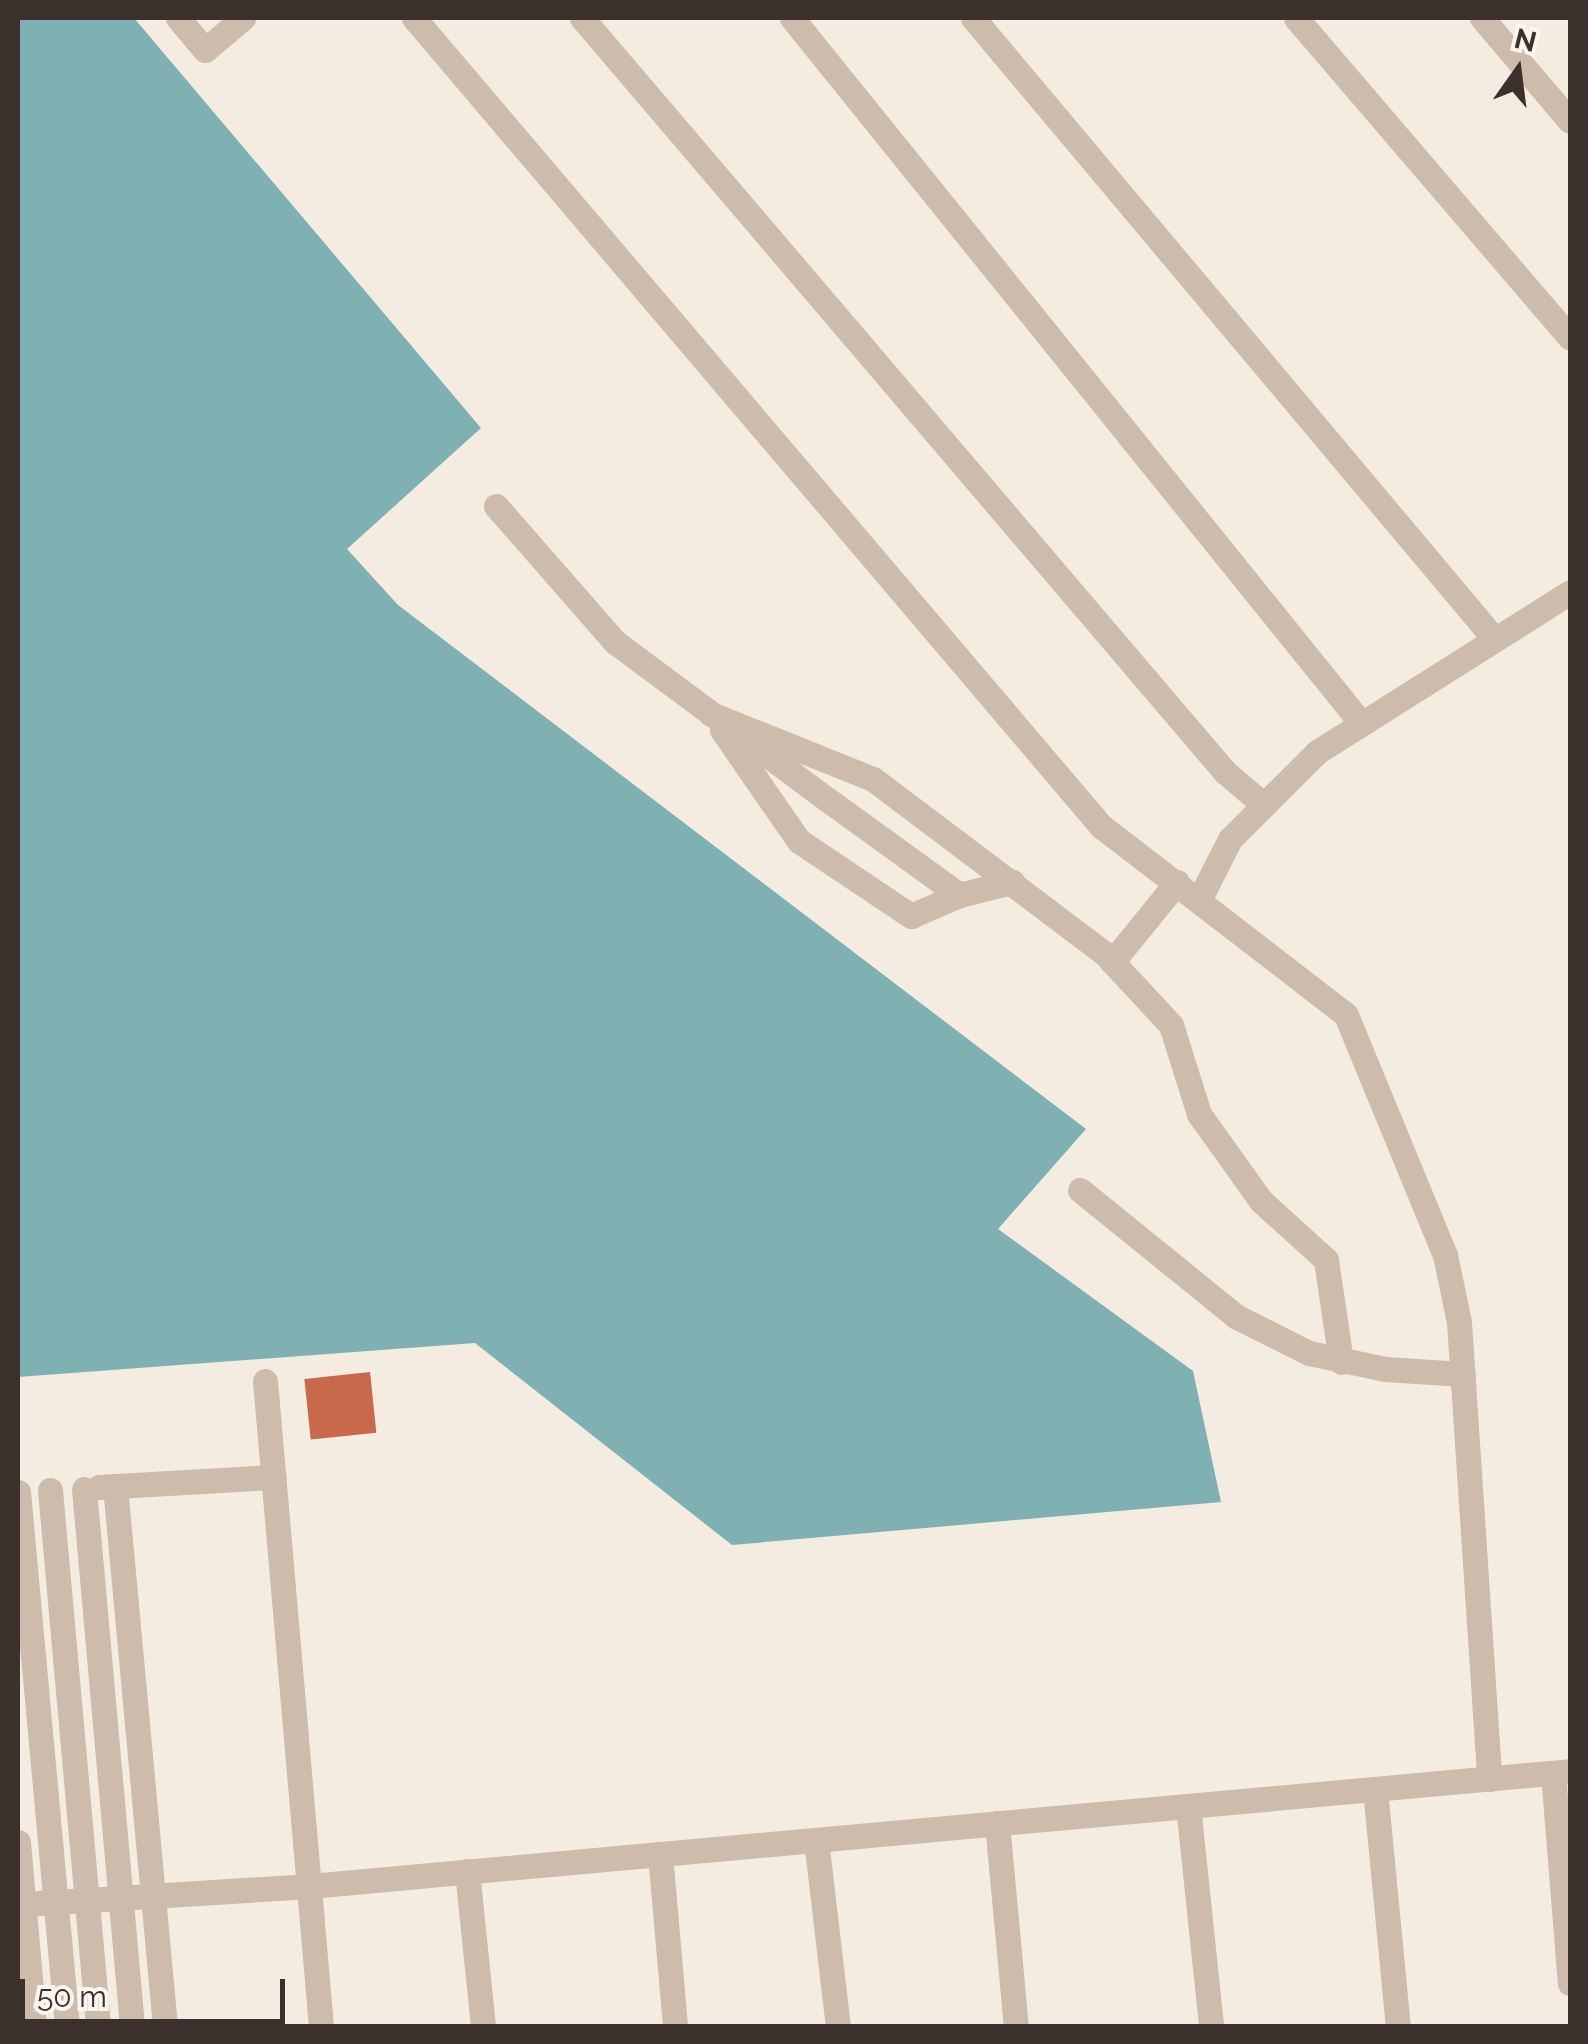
<!DOCTYPE html>
<style>
body{margin:0}
#map{position:relative;width:1588px;height:2044px;overflow:hidden;background:#f4ebe1;font-family:Raleway,sans-serif}
div>[style]{position:absolute}
.water>*{inset:0;background:#7fb0b2}
.building>*{inset:0;background:#c8694b;transform-origin:0 0}
.minor>*{height:25px;margin:-12.5px;padding:0 12.5px;transform-origin:12.5px;border-radius:12.5px;background:#cdbbac}
span{translate:-50% -50%;white-space:nowrap;text-align:center;line-height:1.15;-webkit-text-stroke:8px #fbf5ee;paint-order:stroke}
.frame{position:absolute;inset:0;border:20px solid #3b302b;pointer-events:none}
.north{position:absolute;left:1468px;top:20px;width:100px;height:100px;-webkit-text-stroke:8px #fbf5ee;paint-order:stroke;rotate:14deg;font-size:28px;font-weight:700;line-height:40px;text-align:center;color:#3b302b}
.north::after{content:'';display:block;margin:auto;width:35px;height:45px;background:#3b302b;clip-path:polygon(50% 0,100% 100%,50% 72%,0 100%)}
.scale{position:absolute;left:20px;top:1979px;width:265px;height:45px;box-sizing:border-box;border:5px solid #3b302b;border-top:0;padding-left:12px;font-size:30px;line-height:35px;white-space:nowrap;color:#3b302b;-webkit-text-stroke:8px #fbf5ee;paint-order:stroke}
</style>
<div id="map">
<div class="water">
<div style="clip-path:polygon(18px 18px,134px 18px,481px 428px,347px 549px,398px 605px,1086px 1129px,998px 1229px,1193px 1371px,1221px 1502px,732px 1545px,475px 1343px,18px 1377px)"></div>
</div>
<div class="building">
<div style="left:370px;top:1372px;width:61px;height:66px;rotate:84deg"></div>
</div>
<div class="minor">
<div style="left:178px;top:18px;width:42px;rotate:49.8deg"></div>
<div style="left:205px;top:50px;width:50px;rotate:-40.1deg"></div>
<div style="left:414px;top:18px;width:1061px;rotate:49.63deg"></div>
<div style="left:1101px;top:826px;width:309px;rotate:37.6deg"></div>
<div style="left:1346px;top:1015px;width:260px;rotate:67.6deg"></div>
<div style="left:1445px;top:1255px;width:68px;rotate:78.2deg"></div>
<div style="left:1459px;top:1322px;width:458px;rotate:86.2deg"></div>
<div style="left:582px;top:18px;width:991px;rotate:49.54deg"></div>
<div style="left:1225px;top:772px;width:51px;rotate:40.2deg"></div>
<div style="left:792px;top:18px;width:906px;rotate:51.09deg"></div>
<div style="left:973px;top:18px;width:807px;rotate:49.98deg"></div>
<div style="left:1296px;top:18px;width:421px;rotate:49.4deg"></div>
<div style="left:1482px;top:18px;width:135px;rotate:49.5deg"></div>
<div style="left:496px;top:506px;width:181px;rotate:48.8deg"></div>
<div style="left:615px;top:642px;width:265px;rotate:36.6deg"></div>
<div style="left:828px;top:800px;width:162px;rotate:35.9deg"></div>
<div style="left:959px;top:895px;width:55px;rotate:-13.8deg"></div>
<div style="left:711px;top:714px;width:175px;rotate:21.9deg"></div>
<div style="left:873px;top:779px;width:291px;rotate:37deg"></div>
<div style="left:1105px;top:954px;width:97px;rotate:47.1deg"></div>
<div style="left:1171px;top:1025px;width:93px;rotate:72.5deg"></div>
<div style="left:1199px;top:1114px;width:107px;rotate:54.5deg"></div>
<div style="left:1261px;top:1201px;width:88px;rotate:42.2deg"></div>
<div style="left:1326px;top:1260px;width:103px;rotate:81.6deg"></div>
<div style="left:722px;top:730px;width:135px;rotate:55.3deg"></div>
<div style="left:799px;top:841px;width:135px;rotate:33.8deg"></div>
<div style="left:911px;top:916px;width:52px;rotate:-23.6deg"></div>
<div style="left:1200px;top:898px;width:66px;rotate:-63deg"></div>
<div style="left:1230px;top:839px;width:123px;rotate:-45deg"></div>
<div style="left:1317px;top:752px;width:299px;rotate:-32.3deg"></div>
<div style="left:1112px;top:962px;width:103px;rotate:-50.9deg"></div>
<div style="left:1080px;top:1190px;width:202px;rotate:39deg"></div>
<div style="left:1237px;top:1317px;width:80px;rotate:26.6deg"></div>
<div style="left:1309px;top:1353px;width:78px;rotate:11.9deg"></div>
<div style="left:1385px;top:1369px;width:78px;rotate:3.7deg"></div>
<div style="left:265px;top:1381px;width:647px;rotate:85.04deg"></div>
<div style="left:115px;top:1486px;width:542px;rotate:84.71deg"></div>
<div style="left:99px;top:1487px;width:175px;rotate:-3.3deg"></div>
<div style="left:84px;top:1489px;width:539px;rotate:84.89deg"></div>
<div style="left:50px;top:1490px;width:538px;rotate:84.88deg"></div>
<div style="left:18px;top:1492px;width:536px;rotate:84.76deg"></div>
<div style="left:1553px;top:1773px;width:211px;rotate:85.4deg"></div>
<div style="left:1375px;top:1789px;width:238px;rotate:84.5deg"></div>
<div style="left:1188px;top:1806px;width:221px;rotate:84deg"></div>
<div style="left:997px;top:1823px;width:204px;rotate:84.7deg"></div>
<div style="left:816px;top:1840px;width:187px;rotate:83.3deg"></div>
<div style="left:18px;top:1842px;width:185px;rotate:85deg"></div>
<div style="left:660px;top:1854px;width:173px;rotate:85deg"></div>
<div style="left:467px;top:1871px;width:156px;rotate:84.1deg"></div>
<div style="left:23px;top:1904px;width:288px;rotate:-3.6deg"></div>
<div style="left:310px;top:1886px;width:1265px;rotate:-5.21deg"></div>
</div>
<div class="frame"></div>
<div class="north">N</div>
<div class="scale">50 m</div>
</div>
